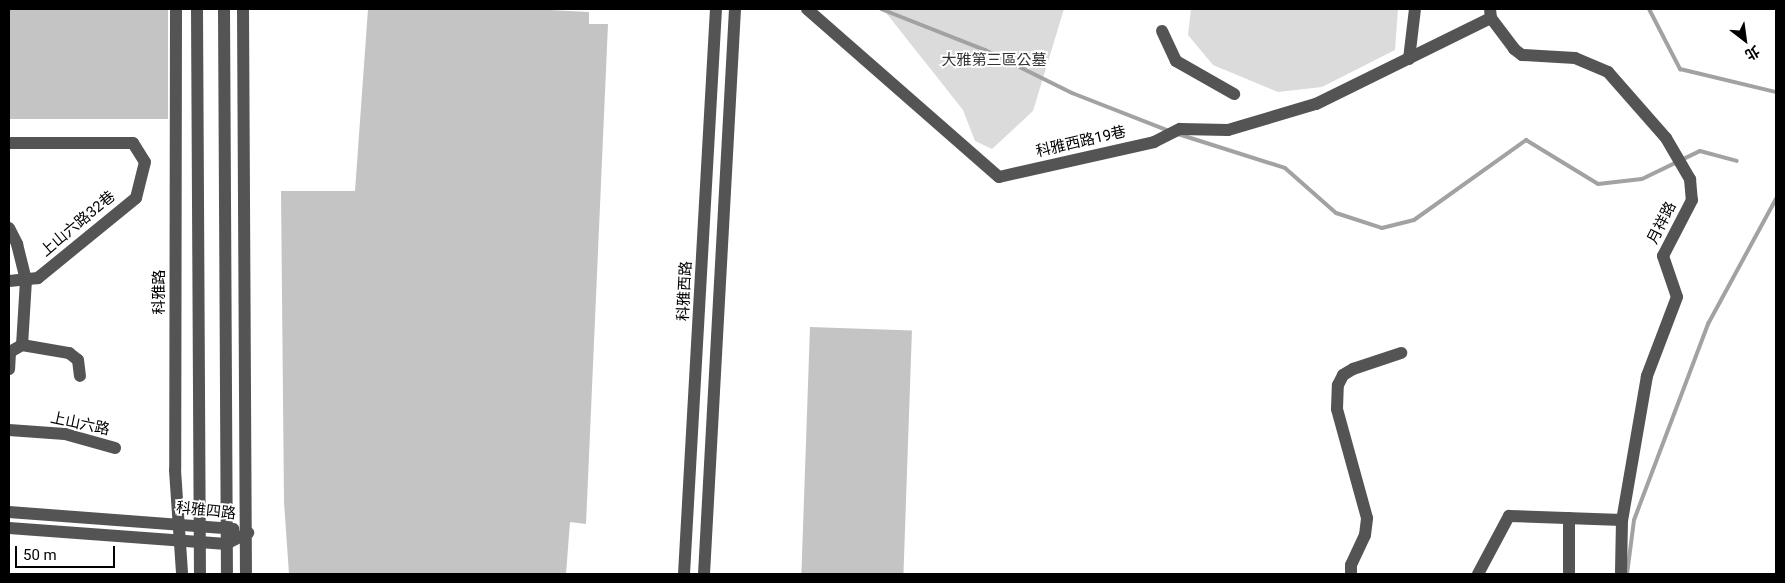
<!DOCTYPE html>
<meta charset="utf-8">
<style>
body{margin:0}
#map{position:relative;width:1785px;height:583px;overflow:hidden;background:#fff;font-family:Roboto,"Noto Sans TC",sans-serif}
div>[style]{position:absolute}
.green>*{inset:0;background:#dbdbdb}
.stream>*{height:4px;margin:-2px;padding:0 2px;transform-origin:2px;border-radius:2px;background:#a2a2a2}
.building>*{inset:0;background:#c4c4c4;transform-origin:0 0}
.minor>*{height:12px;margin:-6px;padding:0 6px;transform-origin:6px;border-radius:6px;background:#545454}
span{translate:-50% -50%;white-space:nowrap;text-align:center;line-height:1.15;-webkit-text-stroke:4px #fff;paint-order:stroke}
.park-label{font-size:15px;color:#323232}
.street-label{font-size:15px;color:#000}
.frame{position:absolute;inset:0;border:10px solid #000;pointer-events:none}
.north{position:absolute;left:1720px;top:15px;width:50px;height:50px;-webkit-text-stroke:4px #fff;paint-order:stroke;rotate:150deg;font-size:14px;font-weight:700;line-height:20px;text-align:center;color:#000}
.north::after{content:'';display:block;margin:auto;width:18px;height:22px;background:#000;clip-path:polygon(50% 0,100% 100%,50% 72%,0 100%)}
.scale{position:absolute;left:15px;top:546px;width:100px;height:22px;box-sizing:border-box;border:2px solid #000;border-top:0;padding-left:6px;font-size:15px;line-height:18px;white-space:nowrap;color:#000;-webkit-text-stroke:4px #fff;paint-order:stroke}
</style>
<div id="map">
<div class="green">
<div style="clip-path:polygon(883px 9px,1064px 9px,1033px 111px,992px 149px,975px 141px,963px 110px)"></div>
<div style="clip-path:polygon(1191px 9px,1398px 9px,1395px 50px,1322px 87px,1278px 92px,1213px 65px,1188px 35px)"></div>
</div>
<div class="stream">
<div style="left:881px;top:9px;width:112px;rotate:21.5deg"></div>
<div style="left:985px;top:50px;width:97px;rotate:26.3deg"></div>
<div style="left:1072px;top:93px;width:104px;rotate:21.4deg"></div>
<div style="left:1649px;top:9px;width:68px;rotate:62.7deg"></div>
<div style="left:1680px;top:69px;width:99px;rotate:13.5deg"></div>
<div style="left:1178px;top:134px;width:112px;rotate:17.6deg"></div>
<div style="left:1285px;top:168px;width:68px;rotate:41.4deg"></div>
<div style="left:1336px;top:213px;width:48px;rotate:18.1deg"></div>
<div style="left:1382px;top:228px;width:33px;rotate:-14deg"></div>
<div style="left:1414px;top:220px;width:138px;rotate:-35.5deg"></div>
<div style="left:1526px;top:140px;width:84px;rotate:31.4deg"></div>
<div style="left:1598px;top:184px;width:44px;rotate:-6.5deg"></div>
<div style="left:1642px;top:179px;width:64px;rotate:-25.8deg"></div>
<div style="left:1700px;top:151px;width:38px;rotate:15deg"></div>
<div style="left:1627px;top:574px;width:54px;rotate:-82.6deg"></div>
<div style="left:1634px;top:520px;width:210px;rotate:-69.3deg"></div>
<div style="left:1708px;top:324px;width:142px;rotate:-61.5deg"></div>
</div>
<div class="building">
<div style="left:9px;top:9px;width:159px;height:110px"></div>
<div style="clip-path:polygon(368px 9px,529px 9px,589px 12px,589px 24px,608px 24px,586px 524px,570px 522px,566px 574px,289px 574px,284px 502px,281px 191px,355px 191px)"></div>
<div style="left:810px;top:327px;width:102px;height:247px;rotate:2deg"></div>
</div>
<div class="minor">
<div style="left:176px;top:9px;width:461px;rotate:90.1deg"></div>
<div style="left:175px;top:470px;width:104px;rotate:86.1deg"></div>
<div style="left:197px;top:9px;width:565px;rotate:89.7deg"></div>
<div style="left:224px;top:9px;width:565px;rotate:89.7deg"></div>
<div style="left:243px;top:9px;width:565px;rotate:89.7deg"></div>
<div style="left:807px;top:9px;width:255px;rotate:41.2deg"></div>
<div style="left:999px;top:177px;width:159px;rotate:-12.7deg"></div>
<div style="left:1154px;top:142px;width:29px;rotate:-27deg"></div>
<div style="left:1180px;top:129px;width:48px;rotate:1.2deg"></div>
<div style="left:1228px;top:130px;width:92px;rotate:-16.5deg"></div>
<div style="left:1316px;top:104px;width:195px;rotate:-26.2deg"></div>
<div style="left:1490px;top:9px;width:9px;rotate:84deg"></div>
<div style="left:1491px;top:18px;width:39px;rotate:53deg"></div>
<div style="left:1514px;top:49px;width:10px;rotate:37deg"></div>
<div style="left:1522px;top:55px;width:53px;rotate:3.2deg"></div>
<div style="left:1575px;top:58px;width:36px;rotate:23deg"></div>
<div style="left:1608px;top:72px;width:88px;rotate:48.7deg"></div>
<div style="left:1666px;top:138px;width:48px;rotate:59.7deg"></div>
<div style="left:1690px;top:179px;width:21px;rotate:85deg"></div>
<div style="left:1692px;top:200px;width:63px;rotate:117.4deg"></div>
<div style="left:1663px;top:256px;width:43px;rotate:71.1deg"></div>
<div style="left:1677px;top:297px;width:85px;rotate:110.8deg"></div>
<div style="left:1647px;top:376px;width:146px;rotate:99.8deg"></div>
<div style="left:1622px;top:520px;width:54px;rotate:91.1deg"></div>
<div style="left:1162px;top:31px;width:33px;rotate:65deg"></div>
<div style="left:1176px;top:61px;width:67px;rotate:29.6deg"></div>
<div style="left:1409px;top:59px;width:50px;rotate:-83.2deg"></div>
<div style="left:9px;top:143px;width:124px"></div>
<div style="left:133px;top:143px;width:22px;rotate:58deg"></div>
<div style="left:145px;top:162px;width:37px;rotate:104deg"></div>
<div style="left:136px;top:198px;width:127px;rotate:140.8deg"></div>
<div style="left:38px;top:278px;width:29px;rotate:174deg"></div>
<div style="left:9px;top:228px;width:18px;rotate:63deg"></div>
<div style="left:17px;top:244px;width:37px;rotate:76deg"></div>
<div style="left:26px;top:280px;width:65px;rotate:93.5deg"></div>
<div style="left:22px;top:345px;width:14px;rotate:150deg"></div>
<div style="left:10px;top:352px;width:17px;rotate:93deg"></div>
<div style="left:22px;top:345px;width:48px;rotate:9.7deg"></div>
<div style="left:69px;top:353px;width:11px;rotate:38deg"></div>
<div style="left:78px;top:360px;width:16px;rotate:83deg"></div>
<div style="left:9px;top:430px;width:56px;rotate:4.1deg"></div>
<div style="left:65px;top:434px;width:52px;rotate:15.6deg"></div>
<div style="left:9px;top:512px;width:225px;rotate:4.3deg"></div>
<div style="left:9px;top:528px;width:218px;rotate:4.2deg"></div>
<div style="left:226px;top:544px;width:25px;rotate:-27deg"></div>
<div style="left:684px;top:574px;width:566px;rotate:-86.76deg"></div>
<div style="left:704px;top:574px;width:566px;rotate:-86.86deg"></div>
<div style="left:1351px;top:574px;width:9px;rotate:-90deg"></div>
<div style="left:1351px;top:565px;width:33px;rotate:-65deg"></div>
<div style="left:1365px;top:535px;width:17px;rotate:-83deg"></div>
<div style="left:1367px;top:518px;width:113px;rotate:-105.4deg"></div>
<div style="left:1337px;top:409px;width:24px;rotate:-88deg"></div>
<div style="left:1338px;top:385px;width:11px;rotate:-63deg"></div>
<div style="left:1343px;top:375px;width:12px;rotate:-31deg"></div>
<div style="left:1353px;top:369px;width:51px;rotate:-18.4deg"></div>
<div style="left:1478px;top:574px;width:66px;rotate:-61.9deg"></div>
<div style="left:1509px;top:516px;width:113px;rotate:2deg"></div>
<div style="left:1569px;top:574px;width:56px;rotate:-90deg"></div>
</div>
<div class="park-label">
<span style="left:994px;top:61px">大雅第三區公墓</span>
</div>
<div class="street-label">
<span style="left:1081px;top:142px;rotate:-13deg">科雅西路19巷</span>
<span style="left:1662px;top:223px;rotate:-63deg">月祥路</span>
<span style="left:78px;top:224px;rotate:-40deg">上山六路32巷</span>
<span style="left:685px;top:291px;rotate:-87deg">科雅西路</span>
<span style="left:160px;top:292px;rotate:-90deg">科雅路</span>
<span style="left:80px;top:424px;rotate:12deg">上山六路</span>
<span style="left:206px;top:511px;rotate:6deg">科雅四路</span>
</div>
<div class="frame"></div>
<div class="north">北</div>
<div class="scale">50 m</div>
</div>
